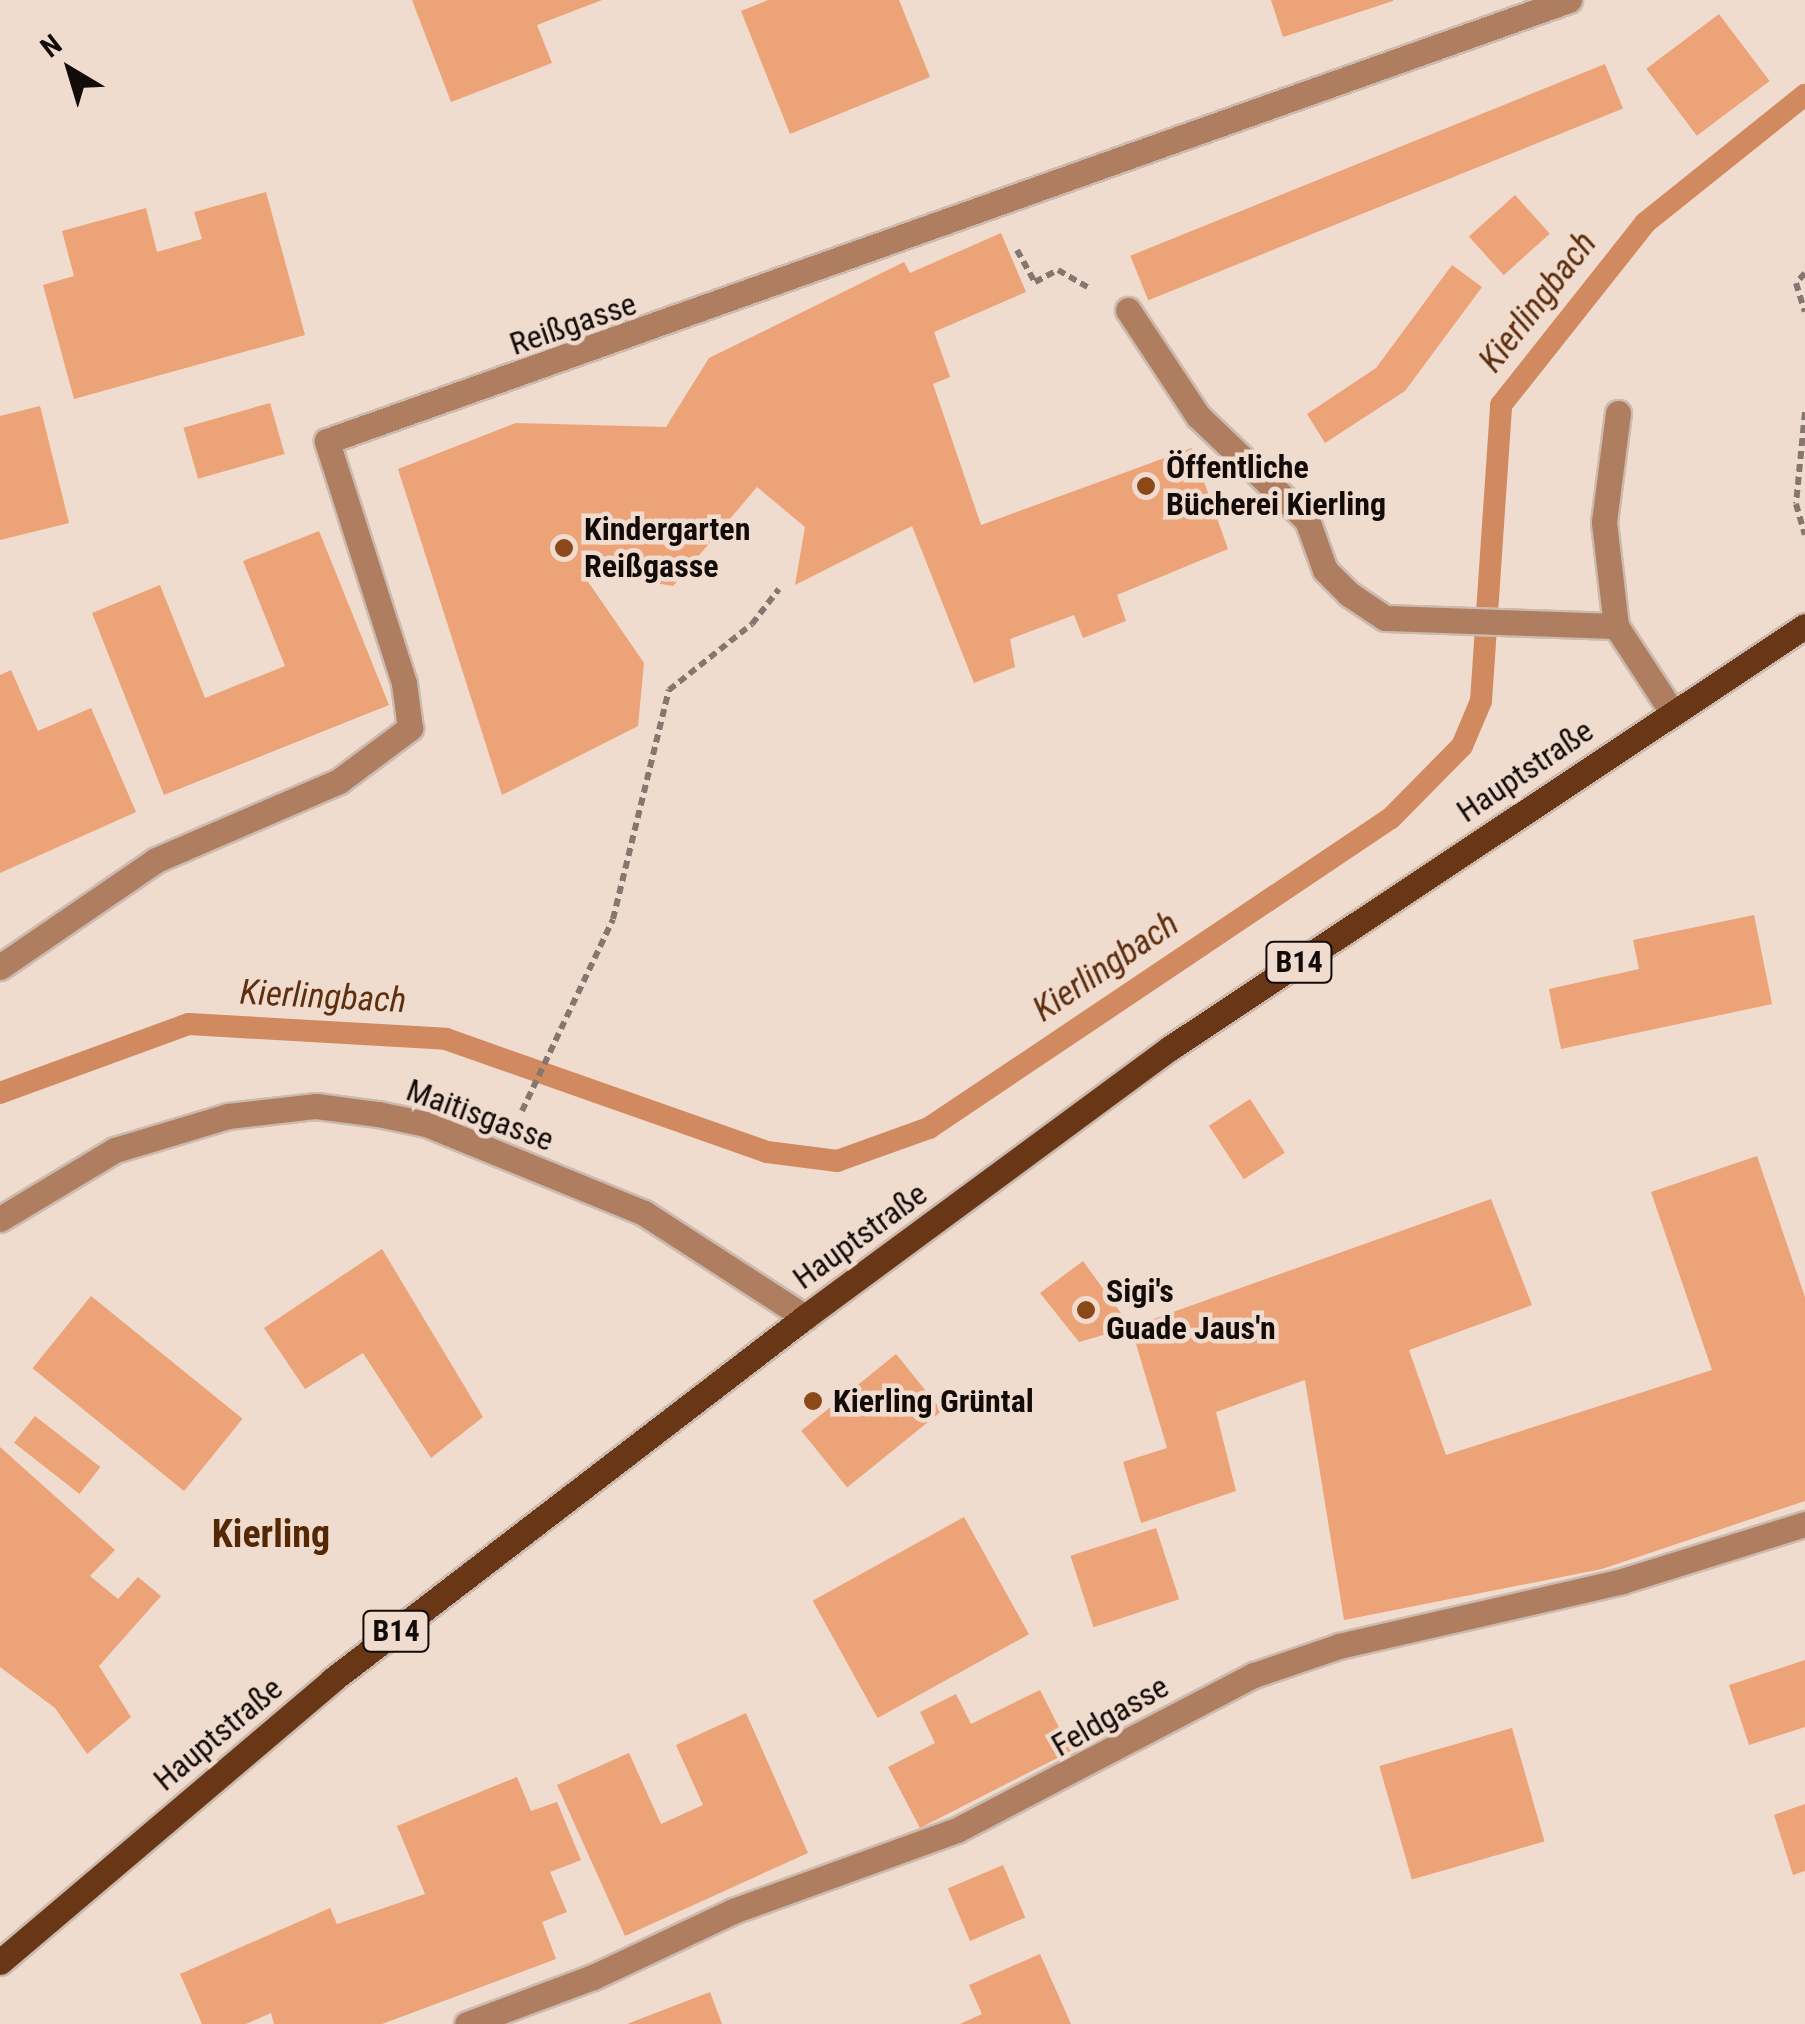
<!DOCTYPE html>
<meta charset="utf-8">
<style>
body{margin:0}
#map{position:relative;width:1805px;height:2024px;overflow:hidden;background:#f0dbcf;font-family:"Roboto Condensed",sans-serif}
div>[style]{position:absolute}
.stream>*{height:22px;margin:-11px;padding:0 11px;transform-origin:11px;border-radius:11px;background:#d18a5f}
.building>*{inset:0;background:#eca377;transform-origin:0 0}
.path>*{height:6px;margin-top:-3px;transform-origin:0;background:repeating-linear-gradient(90deg,#85776f 0 8px,transparent 0 13px)}
.roads{filter:drop-shadow(2px 0 #ccbaaf) drop-shadow(-2px 0 #ccbaaf) drop-shadow(0 2px #ccbaaf) drop-shadow(0 -2px #ccbaaf)}
.minor>*{height:25px;margin:-12.5px;padding:0 12.5px;transform-origin:12.5px;border-radius:12.5px;background:#af7e60}
.major>*{height:25px;margin:-12.5px;padding:0 12.5px;transform-origin:12.5px;border-radius:12.5px;background:#693715}
.dots>*{width:28px;height:28px;translate:-50% -50%;box-sizing:border-box;border:5px solid #f0dbcf;border-radius:50%}
span{translate:-50% -50%;white-space:nowrap;text-align:center;line-height:1.15;-webkit-text-stroke:9px #f0dbcf;paint-order:stroke}
.shield-label span{padding:2px 8px;background:#f0dbcf;border:2px solid;border-radius:8px;-webkit-text-stroke-width:0}
.shield-label{font-size:30px;color:#120b08;font-weight:700}
.street-label{font-size:32px;color:#120b08}
.poi-label{font-size:32px;color:#120b08;font-weight:700}
.left{translate:0 -50%;text-align:left}
.water-label{font-size:35px;color:#5e2f0e;font-style:italic}
.quarter-label{font-size:38px;color:#542705;font-weight:700}
.north{position:absolute;left:20px;top:20px;width:100px;height:100px;-webkit-text-stroke:8px #f0dbcf;paint-order:stroke;rotate:322deg;font-size:28px;font-weight:700;line-height:40px;text-align:center;color:#120b08}
.north::after{content:'';display:block;margin:auto;width:35px;height:45px;background:#120b08;clip-path:polygon(50% 0,100% 100%,50% 72%,0 100%)}
</style>
<div id="map">
<div class="stream">
<div style="left:0;top:1093px;width:201px;rotate:-20.1deg"></div>
<div style="left:189px;top:1024px;width:257px;rotate:3.3deg"></div>
<div style="left:446px;top:1039px;width:340px;rotate:19.4deg"></div>
<div style="left:767px;top:1152px;width:71px;rotate:7.3deg"></div>
<div style="left:837px;top:1161px;width:98px;rotate:-19.7deg"></div>
<div style="left:929px;top:1128px;width:556px;rotate:-33.86deg"></div>
<div style="left:1391px;top:818px;width:101px;rotate:-45.4deg"></div>
<div style="left:1462px;top:746px;width:49px;rotate:-67.1deg"></div>
<div style="left:1481px;top:701px;width:297px;rotate:-86.1deg"></div>
<div style="left:1501px;top:405px;width:232px;rotate:-51.6deg"></div>
<div style="left:1645px;top:223px;width:205px;rotate:-38.7deg"></div>
</div>
<div class="building">
<div style="clip-path:polygon(412px 0,602px 0,537px 25px,552px 63px,451px 102px)"></div>
<div style="clip-path:polygon(768px 0,899px 0,930px 77px,790px 134px,741px 11px)"></div>
<div style="clip-path:polygon(1271px 0,1393px 0,1393px 1px,1283px 37px)"></div>
<div style="left:1719px;top:14px;width:84px;height:91px;rotate:53deg"></div>
<div style="left:1605px;top:64px;width:48px;height:512px;rotate:68deg"></div>
<div style="clip-path:polygon(266px 192px,305px 335px,74px 399px,43px 285px,74px 276px,62px 231px,146px 208px,157px 252px,202px 239px,194px 212px)"></div>
<div style="left:1515px;top:195px;width:52px;height:62px;rotate:48deg"></div>
<div style="clip-path:polygon(1001px 233px,1026px 292px,934px 332px,950px 377px,933px 384px,981px 525px,1192px 448px,1228px 549px,1117px 595px,1126px 621px,1083px 638px,1074px 615px,1010px 639px,1015px 667px,974px 683px,912px 526px,795px 585px,805px 527px,757px 487px,673px 586px,580px 570px,644px 663px,638px 726px,502px 795px,398px 469px,516px 423px,666px 427px,709px 358px,904px 262px,910px 273px)"></div>
<div style="clip-path:polygon(1452px 265px,1482px 287px,1405px 391px,1325px 443px,1307px 414px,1376px 368px)"></div>
<div style="left:270px;top:403px;width:53px;height:90px;rotate:74deg"></div>
<div style="clip-path:polygon(40px 406px,69px 523px,0 540px,0 416px)"></div>
<div style="clip-path:polygon(319px 531px,389px 705px,164px 795px,92px 613px,160px 585px,205px 698px,285px 666px,243px 561px)"></div>
<div style="clip-path:polygon(11px 670px,38px 731px,91px 708px,136px 812px,0 873px,0 675px)"></div>
<div style="clip-path:polygon(1754px 915px,1772px 1004px,1561px 1049px,1549px 989px,1639px 969px,1633px 940px)"></div>
<div style="left:1250px;top:1099px;width:64px;height:49px;rotate:57deg"></div>
<div style="clip-path:polygon(1757px 1156px,1805px 1297px,1805px 1501px,1602px 1569px,1344px 1620px,1305px 1380px,1216px 1412px,1236px 1491px,1141px 1523px,1123px 1462px,1167px 1448px,1131px 1327px,1079px 1342px,1040px 1293px,1083px 1261px,1131px 1327px,1491px 1199px,1532px 1305px,1409px 1350px,1446px 1455px,1712px 1370px,1651px 1192px)"></div>
<div style="clip-path:polygon(382px 1249px,483px 1417px,431px 1458px,363px 1353px,305px 1389px,264px 1328px)"></div>
<div style="left:91px;top:1296px;width:195px;height:93px;rotate:39deg"></div>
<div style="left:896px;top:1354px;width:73px;height:122px;rotate:51deg"></div>
<div style="left:35px;top:1416px;width:83px;height:34px;rotate:38deg"></div>
<div style="clip-path:polygon(0 1447px,115px 1550px,90px 1576px,118px 1599px,138px 1577px,161px 1596px,99px 1666px,131px 1717px,87px 1754px,55px 1708px,0 1667px)"></div>
<div style="left:964px;top:1517px;width:134px;height:173px;rotate:61deg"></div>
<div style="left:1156px;top:1528px;width:75px;height:90px;rotate:72deg"></div>
<div style="clip-path:polygon(1805px 1660px,1805px 1727px,1749px 1745px,1729px 1685px)"></div>
<div style="clip-path:polygon(1040px 1690px,1071px 1751px,920px 1828px,888px 1767px,935px 1743px,920px 1712px,956px 1694px,971px 1724px)"></div>
<div style="clip-path:polygon(746px 1713px,808px 1853px,625px 1936px,557px 1785px,629px 1753px,661px 1824px,703px 1805px,676px 1745px)"></div>
<div style="left:1512px;top:1728px;width:118px;height:138px;rotate:74deg"></div>
<div style="clip-path:polygon(517px 1777px,531px 1811px,557px 1802px,581px 1860px,550px 1872px,567px 1912px,542px 1922px,556px 1959px,382px 2024px,274px 2024px,271px 2013px,246px 2024px,202px 2024px,180px 1974px,330px 1908px,337px 1924px,425px 1894px,397px 1826px)"></div>
<div style="clip-path:polygon(1805px 1804px,1805px 1871px,1793px 1875px,1774px 1815px)"></div>
<div style="left:1003px;top:1865px;width:57px;height:60px;rotate:67deg"></div>
<div style="clip-path:polygon(1040px 1954px,1071px 2024px,960px 2024px,982px 2014px,969px 1985px)"></div>
<div style="clip-path:polygon(710px 1992px,722px 2024px,627px 2024px)"></div>
</div>
<div class="path">
<div style="left:1017px;top:250px;width:37px;rotate:61deg"></div>
<div style="left:1035px;top:282px;width:26px;rotate:-28deg"></div>
<div style="left:1058px;top:270px;width:34px;rotate:30deg"></div>
<div style="left:1805px;top:273px;width:13px;rotate:132deg"></div>
<div style="left:1796px;top:283px;width:30px;rotate:73deg"></div>
<div style="left:1805px;top:412px;width:92px;rotate:95.6deg"></div>
<div style="left:1796px;top:504px;width:32px;rotate:74deg"></div>
<div style="left:522px;top:1111px;width:212px;rotate:-64.6deg"></div>
<div style="left:613px;top:919px;width:236px;rotate:-76.3deg"></div>
<div style="left:669px;top:690px;width:106px;rotate:-38.5deg"></div>
<div style="left:752px;top:624px;width:44px;rotate:-52.4deg"></div>
</div>
<div class="roads">
<div class="minor">
<div style="left:1128px;top:310px;width:127px;rotate:56.6deg"></div>
<div style="left:1198px;top:416px;width:151px;rotate:43.7deg"></div>
<div style="left:1307px;top:520px;width:53px;rotate:70.2deg"></div>
<div style="left:1325px;top:570px;width:34px;rotate:45deg"></div>
<div style="left:1349px;top:594px;width:43px;rotate:33.7deg"></div>
<div style="left:1385px;top:618px;width:231px;rotate:2deg"></div>
<div style="left:1616px;top:626px;width:103px;rotate:56.9deg"></div>
<div style="left:1616px;top:626px;width:105px;rotate:-96.6deg"></div>
<div style="left:1604px;top:522px;width:110px;rotate:-82.7deg"></div>
<div style="left:0;top:967px;width:189px;rotate:-34.4deg"></div>
<div style="left:156px;top:860px;width:199px;rotate:-23.3deg"></div>
<div style="left:339px;top:781px;width:89px;rotate:-36.7deg"></div>
<div style="left:410px;top:728px;width:45px;rotate:-97.6deg"></div>
<div style="left:404px;top:683px;width:254px;rotate:-107.7deg"></div>
<div style="left:327px;top:441px;width:1318px;rotate:-19.55deg"></div>
<div style="left:0;top:1219px;width:134px;rotate:-31deg"></div>
<div style="left:115px;top:1150px;width:118px;rotate:-16.7deg"></div>
<div style="left:228px;top:1116px;width:89px;rotate:-6.5deg"></div>
<div style="left:316px;top:1106px;width:63px;rotate:7.4deg"></div>
<div style="left:378px;top:1114px;width:49px;rotate:11.8deg"></div>
<div style="left:426px;top:1124px;width:235px;rotate:22.2deg"></div>
<div style="left:644px;top:1213px;width:192px;rotate:32.9deg"></div>
<div style="left:467px;top:2024px;width:134px;rotate:-20.5deg"></div>
<div style="left:593px;top:1977px;width:155px;rotate:-25.2deg"></div>
<div style="left:733px;top:1911px;width:238px;rotate:-19.9deg"></div>
<div style="left:957px;top:1830px;width:335px;rotate:-27.6deg"></div>
<div style="left:1254px;top:1675px;width:90px;rotate:-18.8deg"></div>
<div style="left:1339px;top:1646px;width:290px;rotate:-12.9deg"></div>
<div style="left:1622px;top:1581px;width:192px;rotate:-17.3deg"></div>
</div>
<div class="major">
<div style="left:0;top:1962px;width:436px;rotate:-40.3deg"></div>
<div style="left:332px;top:1680px;width:596px;rotate:-37.5deg"></div>
<div style="left:805px;top:1317px;width:453px;rotate:-36.4deg"></div>
<div style="left:1170px;top:1048px;width:762px;rotate:-33.61deg"></div>
</div>
</div>
<div class="dots">
<div style="left:1146px;top:486px;background:#8b4819"></div>
<div style="left:564px;top:548px;background:#8b4819"></div>
<div style="left:1086px;top:1310px;background:#8b4819"></div>
<div style="left:813px;top:1401px;background:#8b4819"></div>
</div>
<div class="shield-label">
<span style="left:1299px;top:962px">B14</span>
<span style="left:396px;top:1631px">B14</span>
</div>
<div class="street-label">
<span style="left:573px;top:324px;rotate:-19deg">Reißgasse</span>
<span style="left:1525px;top:771px;rotate:-34deg">Hauptstraße</span>
<span style="left:480px;top:1115px;rotate:20deg">Maitisgasse</span>
<span style="left:860px;top:1236px;rotate:-36deg">Hauptstraße</span>
<span style="left:1110px;top:1716px;rotate:-30deg">Feldgasse</span>
<span style="left:218px;top:1734px;rotate:-40deg">Hauptstraße</span>
</div>
<div class="poi-label">
<span class="left" style="left:1166px;top:486px">Öffentliche<br>Bücherei Kierling</span>
<span class="left" style="left:584px;top:548px">Kindergarten<br>Reißgasse</span>
<span class="left" style="left:1106px;top:1310px">Sigi's<br>Guade Jaus'n</span>
<span class="left" style="left:833px;top:1401px">Kierling Grüntal</span>
</div>
<div class="water-label">
<span style="left:1538px;top:302px;rotate:-52deg">Kierlingbach</span>
<span style="left:1106px;top:967px;rotate:-34deg">Kierlingbach</span>
<span style="left:323px;top:997px;rotate:3deg">Kierlingbach</span>
</div>
<div class="quarter-label">
<span style="left:271px;top:1535px">Kierling</span>
</div>
<div class="north">N</div>
</div>
